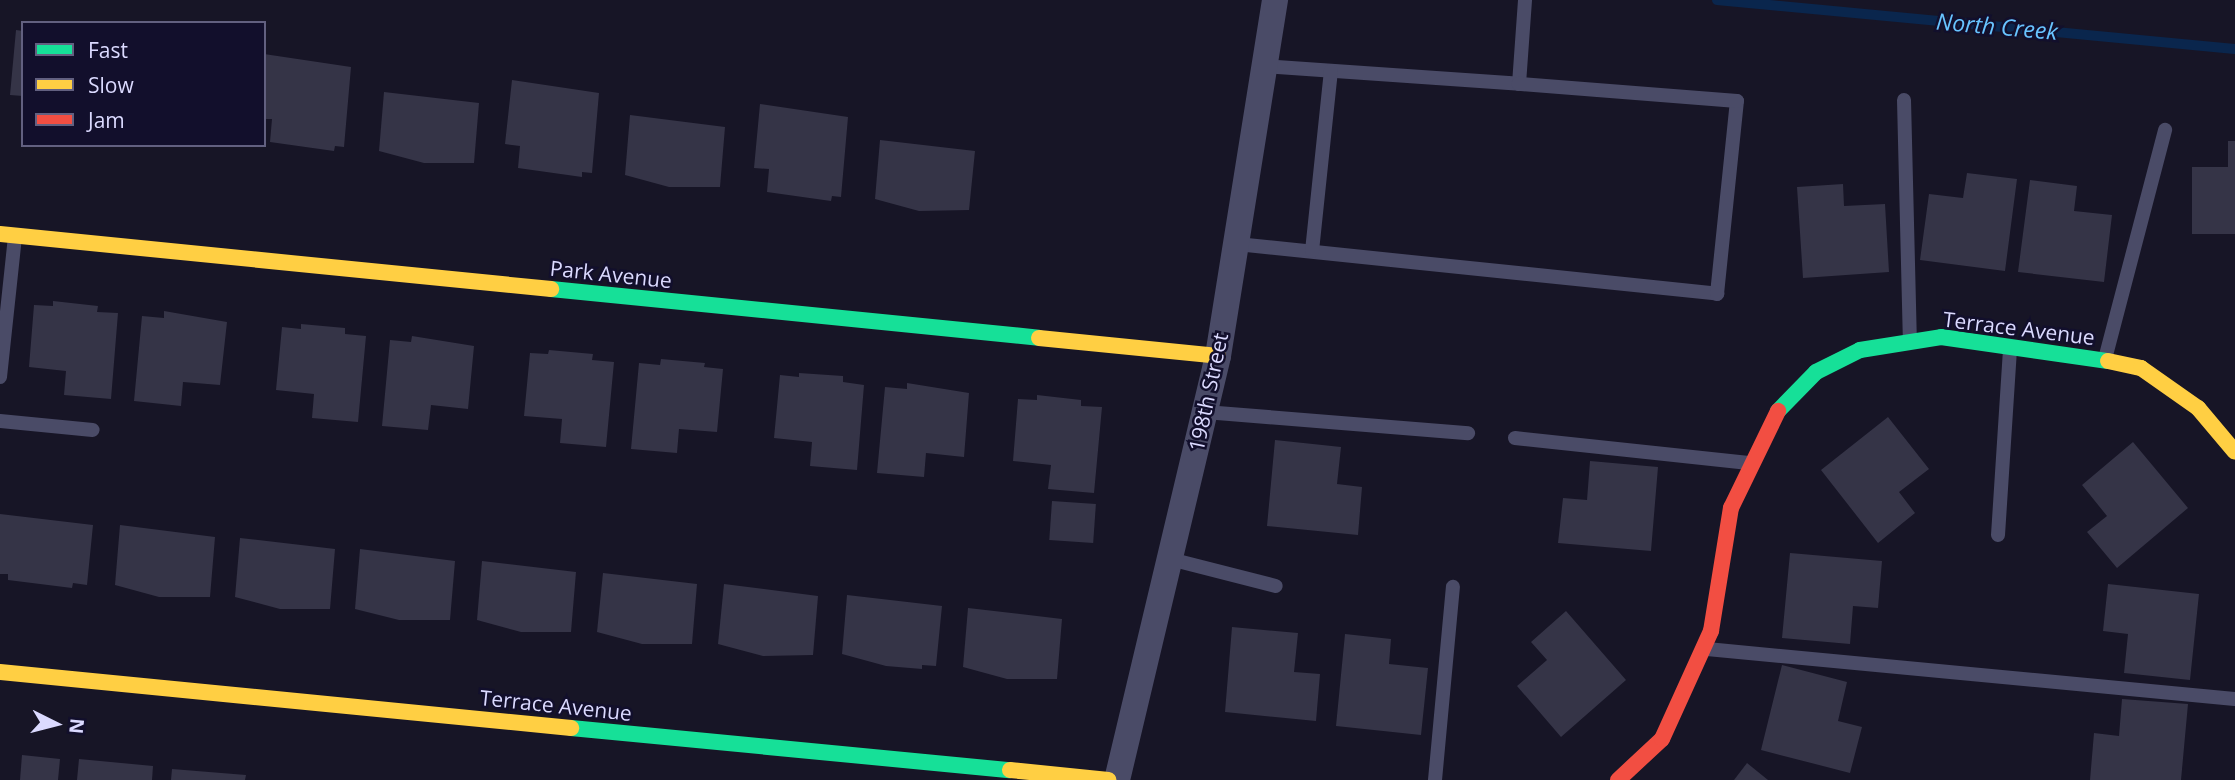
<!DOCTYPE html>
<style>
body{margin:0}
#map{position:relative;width:2235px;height:780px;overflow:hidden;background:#171526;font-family:"Open Sans",sans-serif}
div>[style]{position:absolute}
.stream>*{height:10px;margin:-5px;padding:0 5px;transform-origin:5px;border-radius:5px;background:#0a264d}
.building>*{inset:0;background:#353447;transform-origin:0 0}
.lane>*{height:14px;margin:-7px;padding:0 7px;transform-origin:7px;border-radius:7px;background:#4a4b67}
.street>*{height:26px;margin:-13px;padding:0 13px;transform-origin:13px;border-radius:13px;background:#4a4b67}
.fast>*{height:16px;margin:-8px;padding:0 8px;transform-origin:8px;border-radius:8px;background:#16e098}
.slow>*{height:16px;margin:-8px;padding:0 8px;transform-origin:8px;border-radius:8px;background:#ffcf43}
.jam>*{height:16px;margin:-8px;padding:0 8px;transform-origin:8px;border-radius:8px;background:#f24e42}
span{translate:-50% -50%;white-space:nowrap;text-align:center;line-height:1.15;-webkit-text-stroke:5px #120f2c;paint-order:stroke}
.street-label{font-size:21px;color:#dbdaff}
.water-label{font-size:23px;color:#68c4ff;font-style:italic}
.legend{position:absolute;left:21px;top:21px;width:245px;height:126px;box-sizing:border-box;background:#120f2c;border:2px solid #626080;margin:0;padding:9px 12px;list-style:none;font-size:21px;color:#dbdaff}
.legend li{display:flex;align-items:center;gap:14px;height:35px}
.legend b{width:35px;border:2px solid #626080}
.north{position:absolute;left:21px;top:689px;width:70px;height:70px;-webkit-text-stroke:5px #120f2c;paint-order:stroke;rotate:96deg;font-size:19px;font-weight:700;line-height:28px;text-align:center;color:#dbdaff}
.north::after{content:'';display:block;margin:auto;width:24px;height:32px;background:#dbdaff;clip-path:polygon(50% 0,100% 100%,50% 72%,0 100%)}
</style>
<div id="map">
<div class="stream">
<div style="left:1717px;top:0;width:520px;rotate:5.4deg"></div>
</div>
<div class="building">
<div style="clip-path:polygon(16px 30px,23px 31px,23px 96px,10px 95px)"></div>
<div style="clip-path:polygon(264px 54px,351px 67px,344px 147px,335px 146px,334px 151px,270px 142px,272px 119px,264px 119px)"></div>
<div style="clip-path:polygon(512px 80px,599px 93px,592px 173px,582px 172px,582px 177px,518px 168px,520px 146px,505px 144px)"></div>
<div style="clip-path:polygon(384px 92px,479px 103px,474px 163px,424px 163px,379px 151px)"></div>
<div style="clip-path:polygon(760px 104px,848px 117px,841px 197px,832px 196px,831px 201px,767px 192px,769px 169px,754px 168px)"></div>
<div style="clip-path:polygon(630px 115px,725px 127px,720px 187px,669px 187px,625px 175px)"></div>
<div style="clip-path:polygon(880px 140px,975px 151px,969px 210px,919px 211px,875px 199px)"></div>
<div style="clip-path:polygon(2228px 141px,2235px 141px,2235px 234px,2192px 234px,2192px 167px,2228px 167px)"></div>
<div style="clip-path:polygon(1967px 173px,2017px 179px,2005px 271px,1920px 260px,1929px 194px,1963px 198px)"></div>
<div style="clip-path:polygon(2030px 180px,2077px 186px,2074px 211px,2112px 215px,2104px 282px,2018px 272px)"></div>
<div style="clip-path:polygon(1843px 184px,1844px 206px,1885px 204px,1889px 272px,1803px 278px,1797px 187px)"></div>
<div style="clip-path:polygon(53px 301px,98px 306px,97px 312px,118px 313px,111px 399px,64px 395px,66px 371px,29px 367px,34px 305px,53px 306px)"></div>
<div style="clip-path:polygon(164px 311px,227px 322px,220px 385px,183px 382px,181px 406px,134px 401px,142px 316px,164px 318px)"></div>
<div style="clip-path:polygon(301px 324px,345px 328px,345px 334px,366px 336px,358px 422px,312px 418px,314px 394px,276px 390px,282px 327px,301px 329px)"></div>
<div style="clip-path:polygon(412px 336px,474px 346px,468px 409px,431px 405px,428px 430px,382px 426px,390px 340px,411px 342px)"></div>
<div style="clip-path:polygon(549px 350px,593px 354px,592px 360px,614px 362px,606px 447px,560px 443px,562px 419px,524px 416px,530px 353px,548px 354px)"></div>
<div style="clip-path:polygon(661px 359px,705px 363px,704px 367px,723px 369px,717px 432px,679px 429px,677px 453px,631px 449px,639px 363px,660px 365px)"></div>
<div style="clip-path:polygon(799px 373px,843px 376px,843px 382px,864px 385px,857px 470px,810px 466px,812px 442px,774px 438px,780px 375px,799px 377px)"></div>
<div style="clip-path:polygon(907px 383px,969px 393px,964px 457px,926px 453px,924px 477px,877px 473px,885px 387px,907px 389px)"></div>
<div style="clip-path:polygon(1037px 395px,1081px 400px,1081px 406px,1102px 407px,1094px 493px,1048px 489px,1051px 465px,1013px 461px,1018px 399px,1037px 400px)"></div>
<div style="clip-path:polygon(1888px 417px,1929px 469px,1899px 492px,1915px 513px,1878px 543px,1821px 470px)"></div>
<div style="clip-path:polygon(1275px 440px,1341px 447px,1337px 484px,1362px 487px,1358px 535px,1267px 526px)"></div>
<div style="clip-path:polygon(2133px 442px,2188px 508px,2117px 568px,2087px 532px,2107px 516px,2082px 485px)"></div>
<div style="clip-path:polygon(1590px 461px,1658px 467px,1651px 551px,1558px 543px,1563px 498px,1587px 500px)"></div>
<div style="left:1052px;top:501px;width:44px;height:39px;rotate:4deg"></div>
<div style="clip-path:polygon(0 514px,93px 525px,87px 585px,73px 583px,72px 588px,8px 580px,8px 574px,0 574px)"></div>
<div style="clip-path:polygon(120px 525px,215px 537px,210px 597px,159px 597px,115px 585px)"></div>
<div style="clip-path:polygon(240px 538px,335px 549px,330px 609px,280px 609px,235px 597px)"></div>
<div style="clip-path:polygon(360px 549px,455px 561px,450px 620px,399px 620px,355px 609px)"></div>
<div style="clip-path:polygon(1790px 553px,1882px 561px,1878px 608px,1853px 606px,1850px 644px,1782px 638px)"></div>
<div style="clip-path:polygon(482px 561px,576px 572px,571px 632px,521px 632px,477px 620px)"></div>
<div style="clip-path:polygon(603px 573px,697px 584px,692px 644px,642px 644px,597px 632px)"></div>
<div style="clip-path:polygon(724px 584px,818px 596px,813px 655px,763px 656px,718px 644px)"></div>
<div style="clip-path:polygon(2108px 584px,2199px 594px,2190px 680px,2124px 673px,2128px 634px,2103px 631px)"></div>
<div style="clip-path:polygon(847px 595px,942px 606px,936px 666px,922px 665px,922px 669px,886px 666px,842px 654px)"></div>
<div style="clip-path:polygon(968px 608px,1062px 619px,1057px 679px,1007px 679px,963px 667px)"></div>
<div style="clip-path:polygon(1566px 611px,1626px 680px,1561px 737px,1517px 686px,1547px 660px,1531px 642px)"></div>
<div style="clip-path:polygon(1232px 627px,1298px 633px,1294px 672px,1320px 674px,1316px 721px,1225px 712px)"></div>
<div style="clip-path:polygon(1345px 634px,1391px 639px,1389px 664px,1428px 668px,1421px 735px,1336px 726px)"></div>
<div style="clip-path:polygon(1782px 665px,1847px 682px,1838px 721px,1862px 727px,1850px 773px,1761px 750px)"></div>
<div style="clip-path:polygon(2122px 699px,2188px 704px,2181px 780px,2090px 780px,2094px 733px,2119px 736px)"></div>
<div style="clip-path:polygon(22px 755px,60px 759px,58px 780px,20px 780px)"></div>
<div style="clip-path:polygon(79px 759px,153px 766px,152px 780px,77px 780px)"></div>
<div style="clip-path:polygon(1747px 763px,1768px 780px,1734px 780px)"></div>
<div style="clip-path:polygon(172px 769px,246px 775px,245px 780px,171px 780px)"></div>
</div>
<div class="lane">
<div style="left:1264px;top:66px;width:256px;rotate:4deg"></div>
<div style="left:1519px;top:84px;width:84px;rotate:-85.9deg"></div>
<div style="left:1904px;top:100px;width:239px;rotate:88.6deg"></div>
<div style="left:1237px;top:244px;width:483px;rotate:5.9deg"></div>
<div style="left:1717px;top:294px;width:194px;rotate:-84.1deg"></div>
<div style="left:1737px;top:101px;width:219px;rotate:-175.5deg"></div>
<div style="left:1312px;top:251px;width:181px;rotate:-84deg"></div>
<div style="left:2105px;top:359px;width:237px;rotate:-75.3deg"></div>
<div style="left:0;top:377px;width:141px;rotate:-83.9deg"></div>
<div style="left:1205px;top:412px;width:264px;rotate:4.6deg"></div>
<div style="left:0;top:421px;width:93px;rotate:5.5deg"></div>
<div style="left:1515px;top:438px;width:235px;rotate:6.1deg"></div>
<div style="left:1998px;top:535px;width:184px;rotate:-86.3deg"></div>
<div style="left:1170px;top:559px;width:109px;rotate:14.3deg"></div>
<div style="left:1707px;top:649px;width:530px;rotate:5.41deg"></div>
<div style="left:1435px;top:780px;width:194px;rotate:-84.7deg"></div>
</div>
<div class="street">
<div style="left:1117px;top:780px;width:436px;rotate:-76.6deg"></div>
<div style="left:1218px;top:356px;width:361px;rotate:-80.9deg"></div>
</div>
<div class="fast">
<div style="left:551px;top:289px;width:490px;rotate:5.7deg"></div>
<div style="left:1778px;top:411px;width:54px;rotate:-45.7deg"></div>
<div style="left:1816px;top:372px;width:49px;rotate:-26.6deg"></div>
<div style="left:1860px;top:350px;width:82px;rotate:-9.1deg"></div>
<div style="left:1941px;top:337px;width:169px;rotate:8.2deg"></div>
<div style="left:571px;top:728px;width:441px;rotate:5.5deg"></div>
</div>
<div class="slow">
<div style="left:0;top:234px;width:554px;rotate:5.7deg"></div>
<div style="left:1039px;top:338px;width:180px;rotate:5.7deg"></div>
<div style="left:2108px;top:361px;width:34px;rotate:12deg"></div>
<div style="left:2141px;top:368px;width:70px;rotate:35.1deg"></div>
<div style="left:2198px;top:408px;width:57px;rotate:49.9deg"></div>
<div style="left:0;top:672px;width:574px;rotate:5.6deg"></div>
<div style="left:1010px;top:770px;width:99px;rotate:5.8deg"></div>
</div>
<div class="jam">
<div style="left:1618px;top:780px;width:60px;rotate:-43deg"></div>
<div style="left:1662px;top:739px;width:119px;rotate:-65.6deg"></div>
<div style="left:1711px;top:631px;width:125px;rotate:-80.8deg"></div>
<div style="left:1731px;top:508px;width:108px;rotate:-64.1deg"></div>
</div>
<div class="street-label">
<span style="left:611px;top:274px;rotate:6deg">Park Avenue</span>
<span style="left:2019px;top:328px;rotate:7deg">Terrace Avenue</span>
<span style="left:1208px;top:392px;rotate:-78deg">198th Street</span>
<span style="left:556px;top:705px;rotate:6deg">Terrace Avenue</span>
</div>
<div class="water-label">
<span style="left:1997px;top:26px;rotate:5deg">North Creek</span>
</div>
<ul class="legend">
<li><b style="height:9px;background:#16e098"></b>Fast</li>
<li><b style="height:9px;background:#ffcf43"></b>Slow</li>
<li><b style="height:9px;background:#f24e42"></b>Jam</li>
</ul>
<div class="north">N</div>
</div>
